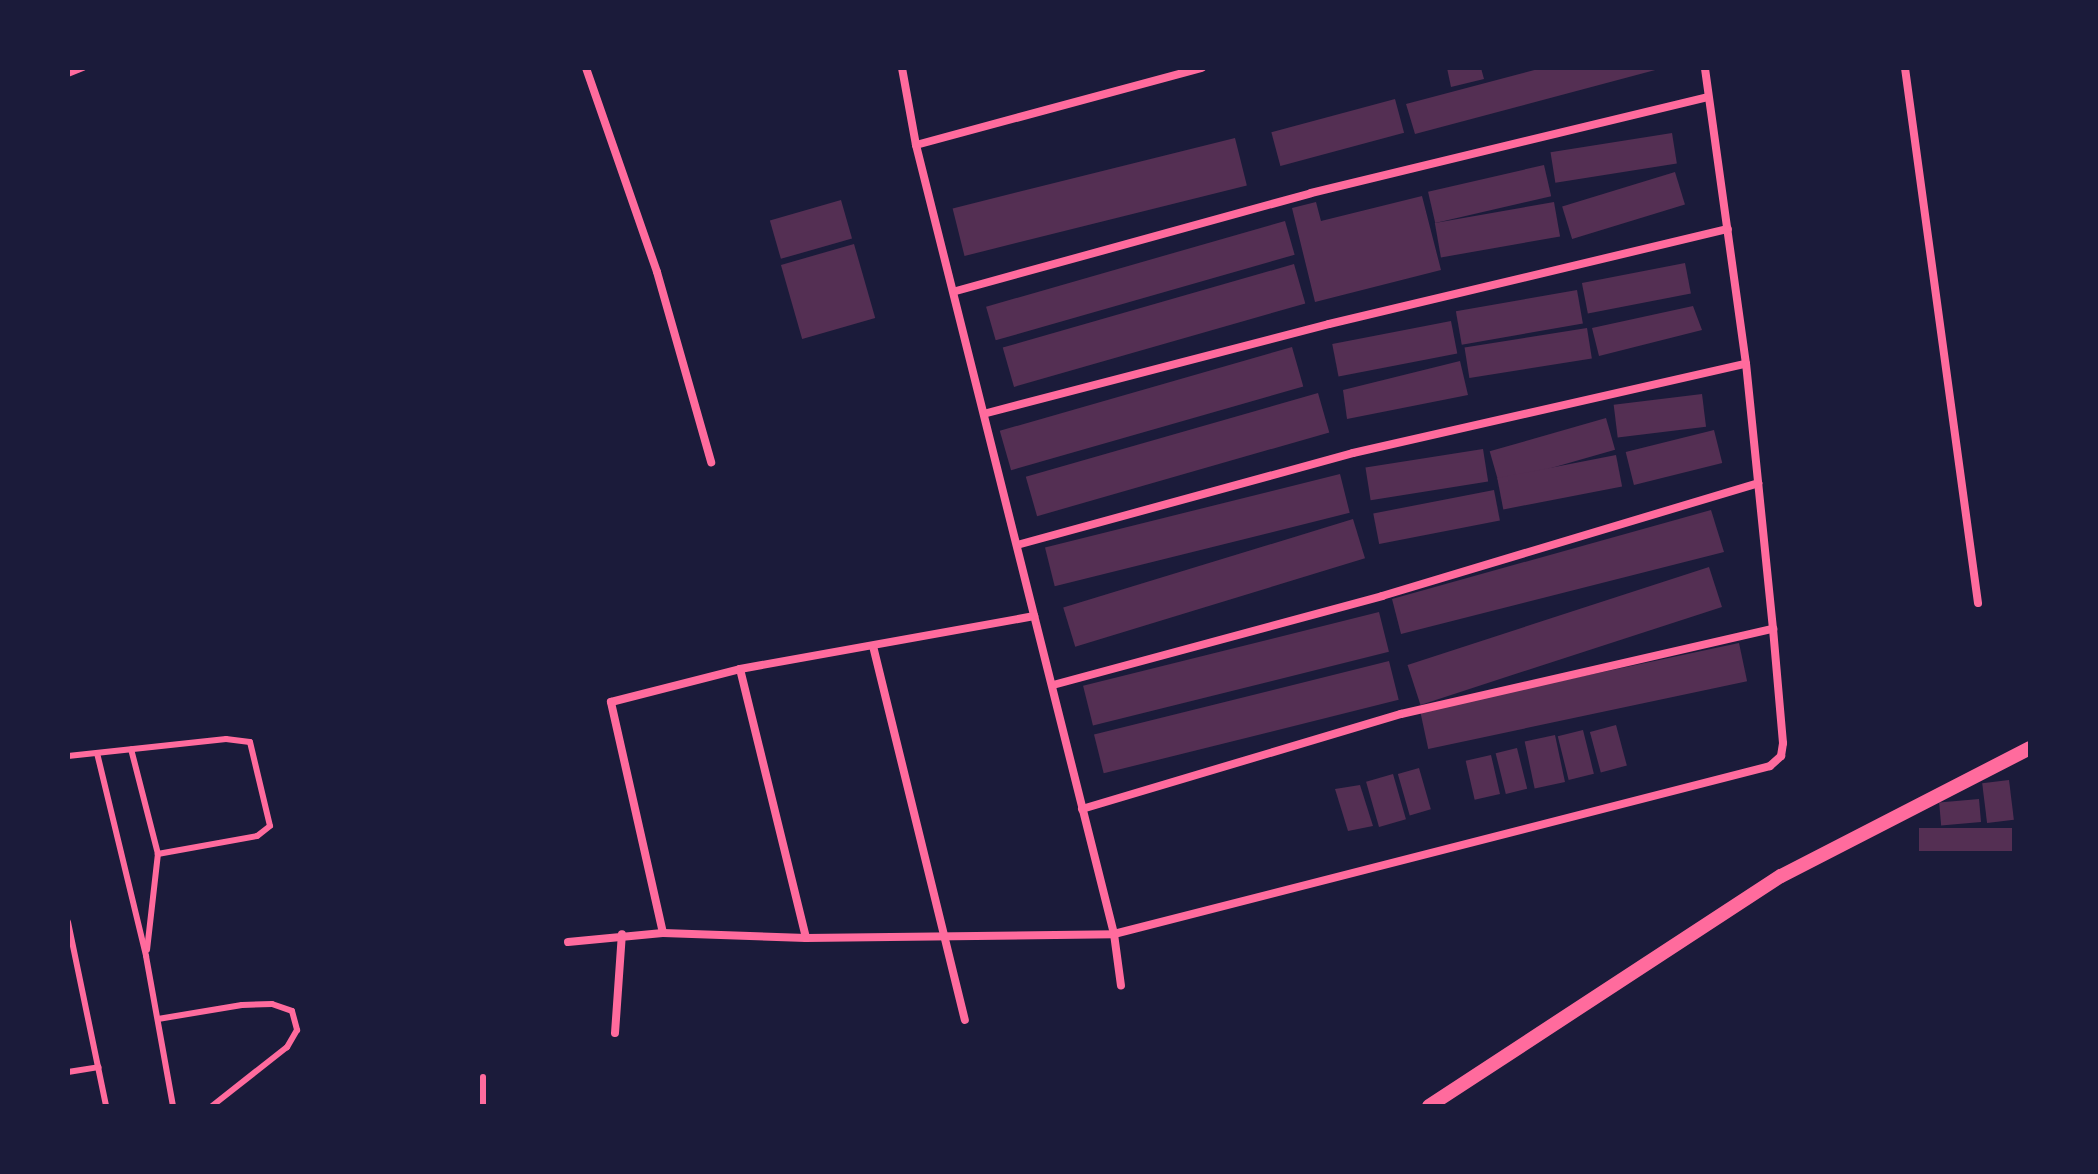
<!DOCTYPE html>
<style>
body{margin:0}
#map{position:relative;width:2098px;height:1174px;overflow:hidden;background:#1b1b3a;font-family:"Noto Sans",sans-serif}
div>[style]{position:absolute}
.building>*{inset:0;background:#542f53;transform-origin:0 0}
.service>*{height:6px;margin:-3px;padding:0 3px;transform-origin:3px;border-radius:3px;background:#ff6b9d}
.minor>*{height:8px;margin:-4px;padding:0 4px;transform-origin:4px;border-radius:4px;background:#ff6b9d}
.tertiary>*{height:14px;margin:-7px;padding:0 7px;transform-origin:7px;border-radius:7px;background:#ff6b9d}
span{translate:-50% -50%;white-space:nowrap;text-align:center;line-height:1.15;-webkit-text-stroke:8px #1b1b3a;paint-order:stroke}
.frame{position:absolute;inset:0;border:70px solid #1b1b3a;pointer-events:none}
</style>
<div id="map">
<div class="building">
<div style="clip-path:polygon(1447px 68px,1481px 68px,1484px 79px,1451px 87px)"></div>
<div style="clip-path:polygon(1542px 68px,1659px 69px,1415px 134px,1406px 104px)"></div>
<div style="left:1395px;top:99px;width:35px;height:128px;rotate:75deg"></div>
<div style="left:1672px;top:133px;width:31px;height:123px;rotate:81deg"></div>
<div style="left:1235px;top:138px;width:49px;height:291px;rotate:76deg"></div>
<div style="left:1544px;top:165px;width:32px;height:119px;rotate:77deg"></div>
<div style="left:1675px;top:172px;width:34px;height:118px;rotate:73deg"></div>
<div style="clip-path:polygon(1422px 196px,1441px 270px,1315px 302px,1292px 208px,1316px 202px,1321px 221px)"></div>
<div style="left:841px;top:200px;width:40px;height:74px;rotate:74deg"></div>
<div style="left:1554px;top:202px;width:35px;height:121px;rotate:80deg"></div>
<div style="left:1285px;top:221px;width:35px;height:311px;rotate:74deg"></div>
<div style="left:854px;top:244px;width:77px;height:76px;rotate:74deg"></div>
<div style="left:1685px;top:263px;width:31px;height:105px;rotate:79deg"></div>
<div style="left:1294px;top:264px;width:41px;height:303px;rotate:74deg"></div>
<div style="left:1577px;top:290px;width:34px;height:123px;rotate:80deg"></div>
<div style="clip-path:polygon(1693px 306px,1702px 330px,1599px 356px,1592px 328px)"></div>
<div style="left:1451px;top:321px;width:33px;height:121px;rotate:79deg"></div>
<div style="left:1587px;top:328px;width:31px;height:124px;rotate:81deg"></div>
<div style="left:1292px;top:347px;width:41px;height:304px;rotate:74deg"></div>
<div style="clip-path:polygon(1460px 361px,1468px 395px,1347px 419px,1343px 390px)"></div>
<div style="left:1318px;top:393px;width:41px;height:304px;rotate:74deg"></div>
<div style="left:1702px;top:394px;width:33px;height:89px;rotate:83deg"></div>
<div style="left:1606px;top:418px;width:33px;height:121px;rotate:74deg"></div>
<div style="left:1714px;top:430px;width:34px;height:91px;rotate:76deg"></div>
<div style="left:1483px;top:449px;width:33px;height:119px;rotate:81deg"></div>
<div style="left:1616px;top:455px;width:32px;height:121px;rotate:79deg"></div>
<div style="left:1340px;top:474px;width:40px;height:304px;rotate:76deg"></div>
<div style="left:1494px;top:490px;width:31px;height:123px;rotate:79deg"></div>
<div style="clip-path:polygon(1711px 510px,1724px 552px,1401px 634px,1392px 599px)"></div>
<div style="left:1353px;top:519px;width:41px;height:303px;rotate:73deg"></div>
<div style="left:1709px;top:567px;width:42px;height:317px;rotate:72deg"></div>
<div style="left:1379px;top:612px;width:41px;height:305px;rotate:76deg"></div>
<div style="left:1739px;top:643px;width:39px;height:326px;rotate:78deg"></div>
<div style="left:1389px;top:661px;width:40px;height:304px;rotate:76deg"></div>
<div style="left:1616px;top:725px;width:42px;height:27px;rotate:75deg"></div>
<div style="left:1583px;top:730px;width:45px;height:26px;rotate:76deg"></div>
<div style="left:1555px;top:735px;width:48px;height:31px;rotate:78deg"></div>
<div style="left:1517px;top:748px;width:42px;height:22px;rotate:76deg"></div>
<div style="left:1491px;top:755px;width:40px;height:26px;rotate:77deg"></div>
<div style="left:1419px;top:768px;width:43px;height:22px;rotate:74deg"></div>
<div style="left:1393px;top:774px;width:47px;height:28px;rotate:74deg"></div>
<div style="left:2009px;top:780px;width:40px;height:27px;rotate:83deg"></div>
<div style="clip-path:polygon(1360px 785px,1373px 826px,1348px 831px,1335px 789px)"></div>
<div style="left:1979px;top:799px;width:23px;height:40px;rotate:85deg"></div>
<div style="left:2012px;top:828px;width:23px;height:93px;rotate:90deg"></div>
</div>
<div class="service">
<div style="left:68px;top:74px;width:16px;rotate:-22deg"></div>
<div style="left:97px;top:753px;width:209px;rotate:76.4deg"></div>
<div style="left:146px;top:956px;width:152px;rotate:79.8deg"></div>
<div style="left:68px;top:756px;width:159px;rotate:-6.1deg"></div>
<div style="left:226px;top:739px;width:24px;rotate:7deg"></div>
<div style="left:250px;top:742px;width:86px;rotate:76.6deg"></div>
<div style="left:270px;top:826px;width:16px;rotate:142deg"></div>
<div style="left:257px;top:836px;width:101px;rotate:169.7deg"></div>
<div style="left:158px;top:854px;width:108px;rotate:-104.4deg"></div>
<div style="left:68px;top:922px;width:188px;rotate:78.3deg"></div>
<div style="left:147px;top:950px;width:97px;rotate:-83.5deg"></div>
<div style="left:158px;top:1019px;width:85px;rotate:-9.5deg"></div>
<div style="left:242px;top:1005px;width:30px;rotate:-2deg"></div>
<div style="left:272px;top:1004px;width:21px;rotate:19deg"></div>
<div style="left:292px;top:1011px;width:20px;rotate:75deg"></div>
<div style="left:297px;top:1030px;width:20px;rotate:120deg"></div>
<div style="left:287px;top:1047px;width:95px;rotate:141.8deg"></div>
<div style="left:68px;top:1072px;width:31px;rotate:-9deg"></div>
<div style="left:483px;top:1077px;width:29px;rotate:90deg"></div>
</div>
<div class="minor">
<div style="left:586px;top:68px;width:216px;rotate:70.8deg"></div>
<div style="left:657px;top:272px;width:198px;rotate:74.1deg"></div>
<div style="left:902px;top:68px;width:78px;rotate:79.7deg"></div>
<div style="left:916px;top:145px;width:813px;rotate:75.91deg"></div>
<div style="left:1114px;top:934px;width:52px;rotate:82.3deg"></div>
<div style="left:1905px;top:68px;width:540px;rotate:82.23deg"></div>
<div style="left:916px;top:145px;width:296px;rotate:-15.1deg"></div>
<div style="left:956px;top:291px;width:368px;rotate:-15.4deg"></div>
<div style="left:1311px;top:193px;width:408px;rotate:-13.6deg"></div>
<div style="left:987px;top:413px;width:353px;rotate:-14.6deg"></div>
<div style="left:1329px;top:324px;width:410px;rotate:-13.4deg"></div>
<div style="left:1017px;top:545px;width:348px;rotate:-15.3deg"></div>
<div style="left:1353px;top:453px;width:403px;rotate:-12.8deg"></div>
<div style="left:873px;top:646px;width:385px;rotate:76.2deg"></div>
<div style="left:740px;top:669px;width:277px;rotate:76.2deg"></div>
<div style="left:1053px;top:685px;width:341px;rotate:-15.1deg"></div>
<div style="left:1382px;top:596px;width:393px;rotate:-16.7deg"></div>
<div style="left:1082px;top:809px;width:333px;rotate:-16.6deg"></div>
<div style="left:1401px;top:714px;width:382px;rotate:-12.9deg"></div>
<div style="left:663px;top:933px;width:237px;rotate:-102.7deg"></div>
<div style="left:611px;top:702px;width:133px;rotate:-14.3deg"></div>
<div style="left:740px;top:669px;width:299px;rotate:-10.2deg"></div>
<div style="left:568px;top:942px;width:95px;rotate:-5.4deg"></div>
<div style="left:663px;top:933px;width:143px;rotate:2deg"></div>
<div style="left:806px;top:938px;width:308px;rotate:-0.7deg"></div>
<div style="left:1114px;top:934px;width:677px;rotate:-14.36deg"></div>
<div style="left:1770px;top:766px;width:15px;rotate:-42deg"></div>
<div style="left:1781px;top:756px;width:13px;rotate:-81deg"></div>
<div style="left:1783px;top:743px;width:114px;rotate:-95deg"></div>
<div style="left:1773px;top:629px;width:266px;rotate:-95.8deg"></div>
<div style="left:1746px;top:364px;width:299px;rotate:-97.9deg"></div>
<div style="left:615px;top:1033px;width:99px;rotate:-86deg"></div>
</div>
<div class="tertiary">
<div style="left:1429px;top:1106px;width:420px;rotate:-33.2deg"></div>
<div style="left:1781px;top:876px;width:280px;rotate:-27.2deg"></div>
</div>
<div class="frame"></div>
</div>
